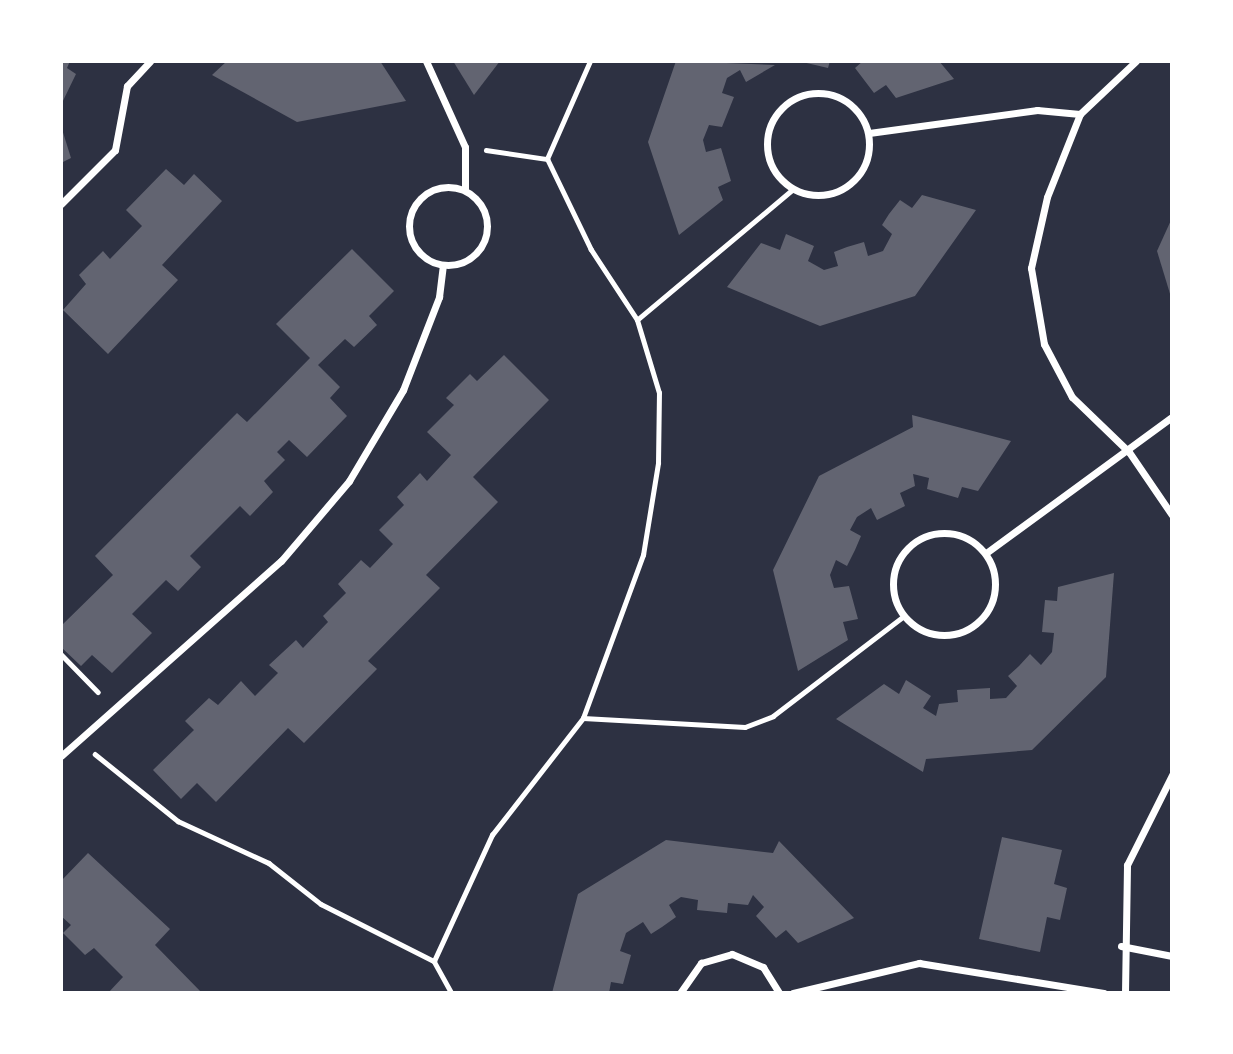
<!DOCTYPE html>
<style>
body{margin:0}
#map{position:relative;width:1233px;height:1054px;overflow:hidden;background:#2d3142;font-family:"DejaVu Sans",sans-serif}
div>[style]{position:absolute}
.building>*{inset:0;background:#626471}
.path>*{height:4.5px;margin:-2.25px;padding:0 2.25px;transform-origin:2.25px;border-radius:2.25px;background:#fff}
.minor>*{height:7px;margin:-3.5px;padding:0 3.5px;transform-origin:3.5px;border-radius:3.5px;background:#fff}
.minor>.ring{margin:-3.5px;padding:0;box-sizing:content-box;background:none;border:7px solid #fff;border-radius:50%}
span{translate:-50% -50%;white-space:nowrap;text-align:center;line-height:1.15;-webkit-text-stroke:7px #fff;paint-order:stroke}
.frame{position:absolute;inset:0;border:63px solid #fff;pointer-events:none}
</style>
<div id="map">
<div class="building">
<div style="clip-path:polygon(61px 61px,70px 61px,67px 68px,76px 74px,61px 105px)"></div>
<div style="clip-path:polygon(227px 61px,380px 61px,406px 101px,297px 122px,212px 75px)"></div>
<div style="clip-path:polygon(453px 61px,500px 61px,474px 95px)"></div>
<div style="clip-path:polygon(676px 61px,775px 65px,746px 82px,740px 70px,727px 78px,722px 93px,734px 97px,722px 127px,709px 125px,703px 140px,706px 152px,721px 148px,731px 181px,718px 187px,723px 200px,679px 235px,648px 142px)"></div>
<div style="clip-path:polygon(798px 61px,830px 61px,828px 68px)"></div>
<div style="clip-path:polygon(863px 61px,939px 61px,954px 79px,896px 98px,886px 85px,874px 93px,855px 68px)"></div>
<div style="clip-path:polygon(61px 126px,71px 158px,61px 163px)"></div>
<div style="clip-path:polygon(166px 169px,184px 185px,194px 174px,222px 201px,162px 265px,178px 280px,108px 354px,63px 310px,86px 284px,79px 275px,103px 251px,110px 259px,142px 226px,126px 210px)"></div>
<div style="clip-path:polygon(922px 195px,976px 210px,915px 296px,820px 326px,727px 287px,761px 243px,780px 250px,786px 234px,814px 246px,808px 261px,824px 270px,838px 266px,834px 252px,847px 247px,864px 242px,868px 256px,883px 251px,892px 234px,882px 225px,889px 214px,900px 200px,912px 208px)"></div>
<div style="clip-path:polygon(1172px 218px,1172px 297px,1171px 297px,1157px 251px)"></div>
<div style="clip-path:polygon(352px 249px,394px 291px,369px 316px,377px 325px,354px 347px,345px 339px,318px 365px,340px 387px,330px 398px,347px 416px,307px 457px,289px 440px,277px 452px,285px 460px,264px 481px,273px 492px,250px 516px,240px 506px,190px 556px,201px 567px,178px 591px,166px 580px,132px 614px,152px 633px,112px 673px,92px 655px,81px 666px,61px 647px,61px 626px,113px 575px,95px 556px,237px 413px,247px 422px,310px 358px,276px 324px)"></div>
<div style="clip-path:polygon(504px 355px,549px 400px,473px 477px,498px 502px,426px 575px,440px 588px,368px 661px,377px 669px,304px 743px,288px 728px,216px 802px,197px 783px,181px 799px,153px 770px,194px 730px,185px 721px,209px 698px,218px 705px,241px 681px,255px 696px,278px 673px,269px 665px,296px 640px,303px 648px,328px 622px,323px 616px,346px 593px,338px 584px,361px 560px,370px 568px,393px 544px,379px 530px,404px 505px,397px 497px,420px 473px,427px 481px,451px 455px,427px 432px,454px 405px,446px 398px,470px 374px,477px 381px)"></div>
<div style="clip-path:polygon(912px 415px,1011px 441px,978px 491px,962px 487px,958px 498px,927px 489px,929px 478px,913px 474px,915px 486px,900px 493px,905px 506px,877px 520px,871px 508px,857px 517px,850px 530px,861px 536px,855px 550px,847px 566px,836px 560px,830px 575px,834px 588px,849px 586px,858px 619px,843px 622px,848px 640px,798px 671px,773px 570px,819px 476px,913px 427px)"></div>
<div style="clip-path:polygon(1114px 573px,1106px 677px,1032px 750px,926px 759px,923px 772px,836px 719px,884px 684px,899px 694px,906px 680px,931px 696px,923px 708px,936px 716px,939px 704px,958px 702px,957px 690px,990px 688px,990px 699px,1006px 698px,1017px 686px,1008px 676px,1019px 666px,1030px 654px,1041px 665px,1052px 652px,1054px 633px,1042px 632px,1045px 600px,1057px 601px,1058px 587px)"></div>
<div style="clip-path:polygon(1002px 837px,1062px 850px,1054px 884px,1067px 888px,1060px 920px,1047px 917px,1040px 952px,979px 939px)"></div>
<div style="clip-path:polygon(666px 840px,773px 853px,779px 841px,854px 918px,798px 943px,786px 930px,776px 938px,756px 916px,764px 907px,753px 895px,748px 905px,728px 903px,727px 913px,697px 910px,698px 900px,681px 897px,669px 905px,676px 917px,662px 927px,651px 934px,643px 922px,626px 933px,620px 951px,631px 955px,623px 984px,611px 982px,609px 993px,552px 993px,578px 894px)"></div>
<div style="clip-path:polygon(88px 853px,170px 929px,155px 945px,202px 993px,108px 993px,123px 977px,94px 948px,85px 955px,63px 933px,71px 925px,61px 916px,61px 881px)"></div>
</div>
<div class="path">
<div style="left:486px;top:150px;width:62px;rotate:8.4deg"></div>
<div style="left:637px;top:320px;width:204px;rotate:-40deg"></div>
<div style="left:61px;top:654px;width:53px;rotate:45.8deg"></div>
<div style="left:583px;top:718px;width:174px;rotate:-69.8deg"></div>
<div style="left:643px;top:555px;width:93px;rotate:-80.7deg"></div>
<div style="left:658px;top:463px;width:70px;rotate:-89.2deg"></div>
<div style="left:659px;top:393px;width:76px;rotate:-106.8deg"></div>
<div style="left:637px;top:320px;width:84px;rotate:-123.3deg"></div>
<div style="left:591px;top:250px;width:101px;rotate:-115.8deg"></div>
<div style="left:547px;top:159px;width:107px;rotate:-66.3deg"></div>
<div style="left:95px;top:754px;width:107px;rotate:38.9deg"></div>
<div style="left:178px;top:821px;width:100px;rotate:24.8deg"></div>
<div style="left:269px;top:863px;width:66px;rotate:38.3deg"></div>
<div style="left:321px;top:904px;width:127px;rotate:26.8deg"></div>
<div style="left:434px;top:961px;width:37px;rotate:61deg"></div>
<div style="left:434px;top:961px;width:139px;rotate:-65.3deg"></div>
<div style="left:492px;top:835px;width:148px;rotate:-52.1deg"></div>
<div style="left:583px;top:718px;width:162px;rotate:3.2deg"></div>
<div style="left:745px;top:727px;width:30px;rotate:-21deg"></div>
<div style="left:773px;top:716px;width:165px;rotate:-37.4deg"></div>
</div>
<div class="minor">
<div style="left:426px;top:61px;width:94px;rotate:65.6deg"></div>
<div style="left:465px;top:147px;width:43px;rotate:90deg"></div>
<div style="left:1136px;top:61px;width:77px;rotate:136.6deg"></div>
<div style="left:1080px;top:114px;width:89px;rotate:111.7deg"></div>
<div style="left:1047px;top:197px;width:73px;rotate:102.7deg"></div>
<div style="left:1031px;top:268px;width:77px;rotate:80.3deg"></div>
<div style="left:1044px;top:344px;width:60px;rotate:62.2deg"></div>
<div style="left:1072px;top:397px;width:79px;rotate:44deg"></div>
<div style="left:1129px;top:452px;width:76px;rotate:55.7deg"></div>
<div class="ring" style="left:767px;top:93px;width:95px;height:95px"></div>
<div style="left:869px;top:133px;width:170px;rotate:-7.8deg"></div>
<div style="left:1037px;top:110px;width:43px;rotate:5.3deg"></div>
<div class="ring" style="left:409px;top:187px;width:71px;height:71px"></div>
<div style="left:61px;top:204px;width:76px;rotate:-45deg"></div>
<div style="left:115px;top:150px;width:65px;rotate:-79.4deg"></div>
<div style="left:127px;top:86px;width:34px;rotate:-47deg"></div>
<div class="ring" style="left:893px;top:533px;width:95px;height:95px"></div>
<div style="left:986px;top:553px;width:230px;rotate:-36.2deg"></div>
<div style="left:61px;top:756px;width:294px;rotate:-41.6deg"></div>
<div style="left:281px;top:561px;width:105px;rotate:-49.6deg"></div>
<div style="left:349px;top:481px;width:106px;rotate:-59.3deg"></div>
<div style="left:403px;top:390px;width:100px;rotate:-68.8deg"></div>
<div style="left:439px;top:297px;width:32px;rotate:-83deg"></div>
<div style="left:1121px;top:946px;width:52px;rotate:11.1deg"></div>
<div style="left:680px;top:993px;width:37px;rotate:-55deg"></div>
<div style="left:701px;top:963px;width:32px;rotate:-16deg"></div>
<div style="left:732px;top:954px;width:34px;rotate:23deg"></div>
<div style="left:763px;top:967px;width:31px;rotate:58deg"></div>
<div style="left:793px;top:993px;width:130px;rotate:-13.4deg"></div>
<div style="left:919px;top:963px;width:187px;rotate:9.2deg"></div>
<div style="left:1125px;top:993px;width:128px;rotate:-89.1deg"></div>
<div style="left:1127px;top:865px;width:101px;rotate:-63.4deg"></div>
</div>
<div class="frame"></div>
</div>
